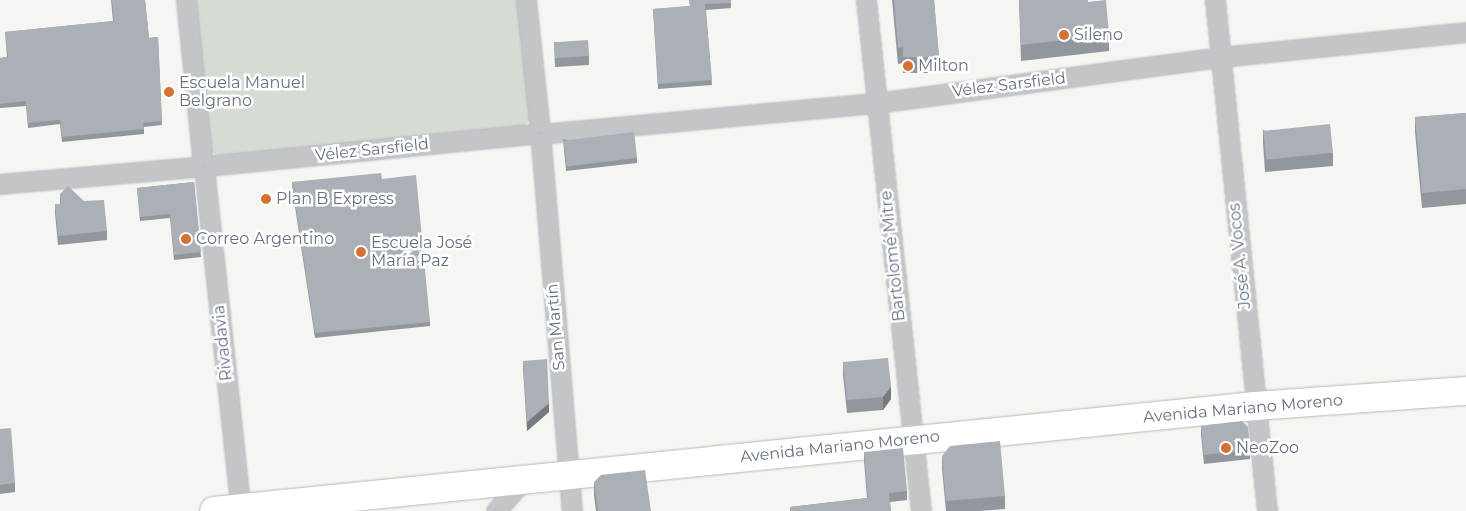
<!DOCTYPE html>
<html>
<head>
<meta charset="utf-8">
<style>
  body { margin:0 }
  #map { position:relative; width:1466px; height:511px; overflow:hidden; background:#f5f5f2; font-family:Montserrat,sans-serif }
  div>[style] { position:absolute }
  .green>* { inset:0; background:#d5dcd3 }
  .roads { filter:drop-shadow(0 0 1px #b5b8bd) drop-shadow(0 0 1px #b5b8bd) }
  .minor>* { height:19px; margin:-9.5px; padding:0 9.5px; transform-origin:9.5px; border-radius:9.5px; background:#c3c5c9 }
  .secondary>* { height:28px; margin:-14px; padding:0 14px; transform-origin:14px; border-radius:14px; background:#fff }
  .wall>* { inset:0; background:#92979d }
  .shaded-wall>* { inset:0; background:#777b7f }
  .building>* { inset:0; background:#aab0b6; transform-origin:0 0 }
  .dots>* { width:14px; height:14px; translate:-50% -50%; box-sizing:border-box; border:2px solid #fff; border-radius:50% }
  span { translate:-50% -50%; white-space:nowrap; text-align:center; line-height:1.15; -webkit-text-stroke:5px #fff; paint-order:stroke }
  .poi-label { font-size:16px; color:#667181 }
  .left { translate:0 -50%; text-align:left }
  .street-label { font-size:16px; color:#667181 }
</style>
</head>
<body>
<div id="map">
  <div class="green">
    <i style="clip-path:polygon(192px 0,521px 0,531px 118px,524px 127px,219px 158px,208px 148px)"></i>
  </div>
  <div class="roads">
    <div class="minor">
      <i style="left:186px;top:0;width:155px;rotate:84.1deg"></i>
      <i style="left:526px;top:0;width:123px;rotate:83.9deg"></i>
      <i style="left:866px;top:0;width:514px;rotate:83.86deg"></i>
      <i style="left:1215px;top:0;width:514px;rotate:84.19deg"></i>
      <i style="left:551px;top:133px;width:326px;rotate:-5.3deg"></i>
      <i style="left:876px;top:103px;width:347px;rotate:-7.6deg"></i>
      <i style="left:1220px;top:57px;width:247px;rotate:-5.8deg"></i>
      <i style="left:541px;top:143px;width:369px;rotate:85.2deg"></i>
      <i style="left:215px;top:165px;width:316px;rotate:-5.6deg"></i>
      <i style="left:205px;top:176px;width:337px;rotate:83.9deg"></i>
      <i style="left:0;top:184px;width:194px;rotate:-5deg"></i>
      <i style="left:496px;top:511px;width:41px;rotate:-48.9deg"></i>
    </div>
    <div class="secondary">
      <i style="left:214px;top:511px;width:1046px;rotate:-5.76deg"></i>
      <i style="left:1255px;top:406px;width:212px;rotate:-4.1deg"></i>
    </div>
  </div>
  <div class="wall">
    <i style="clip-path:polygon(111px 0,145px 0,149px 38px,158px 37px,162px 125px,144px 127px,144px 134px,62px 142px,60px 124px,28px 128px,26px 106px,0 108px,0 58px,7px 57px,5px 32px,113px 21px)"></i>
    <i style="clip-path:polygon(689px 0,731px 0,731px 8px,706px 10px,712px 85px,658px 89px,653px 9px,690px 6px)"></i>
    <i style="clip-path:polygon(892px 0,934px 0,939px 57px,939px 73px,903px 73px,903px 63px,898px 64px)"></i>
    <i style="clip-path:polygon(1019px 0,1088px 2px,1109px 35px,1109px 51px,1021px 61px)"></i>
    <i style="clip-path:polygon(554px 42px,589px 56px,589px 65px,555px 67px)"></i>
    <i style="clip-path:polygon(1466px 113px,1466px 204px,1422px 208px,1415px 132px,1415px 117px)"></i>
    <i style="clip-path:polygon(1263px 130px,1333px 153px,1333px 166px,1265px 172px,1263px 143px)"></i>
    <i style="clip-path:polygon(563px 139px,637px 158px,637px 163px,566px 171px)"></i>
    <i style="clip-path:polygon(382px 179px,430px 322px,430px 326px,315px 338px,292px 187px,292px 182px)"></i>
    <i style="clip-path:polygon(194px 182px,201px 257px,174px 260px,170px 218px,140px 221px,137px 188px)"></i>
    <i style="clip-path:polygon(60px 194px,107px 231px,107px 240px,58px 245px,55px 213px,55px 204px,60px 204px)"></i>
    <i style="clip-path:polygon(523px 361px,549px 412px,527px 431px,523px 369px)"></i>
    <i style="clip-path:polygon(843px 362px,891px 399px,883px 410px,847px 413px,843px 375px)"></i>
    <i style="clip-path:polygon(1201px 426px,1250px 450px,1250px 459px,1204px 464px,1201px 435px)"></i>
    <i style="clip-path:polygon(0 429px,15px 483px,15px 492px,0 494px)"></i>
    <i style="clip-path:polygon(864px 452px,907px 491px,907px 500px,890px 502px,891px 511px,790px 511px,790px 507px,867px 498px,864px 461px)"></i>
    <i style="clip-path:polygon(942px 456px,1005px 496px,1005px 509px,979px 511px,946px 511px,942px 469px)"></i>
    <i style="clip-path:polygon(594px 482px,651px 511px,596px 511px,594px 495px)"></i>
  </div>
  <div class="shaded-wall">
    <i style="clip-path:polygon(891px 386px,891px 399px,883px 410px,883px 397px)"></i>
    <i style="clip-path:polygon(549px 403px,549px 412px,527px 431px,527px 422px)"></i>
  </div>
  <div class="building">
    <i style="clip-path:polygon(112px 0,145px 0,149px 38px,158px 37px,162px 121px,143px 123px,144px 129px,62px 137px,60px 120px,28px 123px,26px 101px,0 104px,0 58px,8px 57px,5px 32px,114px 21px)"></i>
    <i style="clip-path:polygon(690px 0,731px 0,731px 3px,705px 4px,712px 80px,658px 84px,653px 9px,690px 6px)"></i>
    <i style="clip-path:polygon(894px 0,934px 0,939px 57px,903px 57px,903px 47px,898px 48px)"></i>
    <i style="clip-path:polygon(1019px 0,1088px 0,1088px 2px,1106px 0,1109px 35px,1021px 45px)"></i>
    <i style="left:588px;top:40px;width:16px;height:34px;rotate:86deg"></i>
    <i style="clip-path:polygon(1466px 113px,1466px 189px,1422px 193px,1415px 117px)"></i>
    <i style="left:1330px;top:124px;width:29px;height:67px;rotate:84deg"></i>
    <i style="left:634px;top:132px;width:26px;height:71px;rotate:83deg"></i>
    <i style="clip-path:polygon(381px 173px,382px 179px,416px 175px,430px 322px,315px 333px,292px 182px)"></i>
    <i style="clip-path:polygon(194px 182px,201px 252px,174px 255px,170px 214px,140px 217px,137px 188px)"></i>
    <i style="clip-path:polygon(68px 186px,84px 201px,104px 200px,107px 231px,58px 236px,55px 204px,61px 204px,60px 194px)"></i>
    <i style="clip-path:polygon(888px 358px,891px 386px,883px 397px,847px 400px,843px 362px)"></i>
    <i style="clip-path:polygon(547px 359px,549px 403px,527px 422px,523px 361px)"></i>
    <i style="clip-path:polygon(1242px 421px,1248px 427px,1250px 450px,1204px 455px,1201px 426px)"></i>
    <i style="clip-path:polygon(11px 428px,15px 483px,0 485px,0 429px)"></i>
    <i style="clip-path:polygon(1000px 441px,1005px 496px,946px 501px,942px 456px,950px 446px)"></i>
    <i style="clip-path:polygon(903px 448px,907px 491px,889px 493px,891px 511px,791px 511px,790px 507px,868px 498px,864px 452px)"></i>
    <i style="clip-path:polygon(645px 470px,651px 511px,598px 511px,594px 482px,601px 475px)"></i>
  </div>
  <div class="dots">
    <i style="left:1064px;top:35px;background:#d57132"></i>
    <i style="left:908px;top:66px;background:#d57132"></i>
    <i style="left:169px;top:92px;background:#d57132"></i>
    <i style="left:266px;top:199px;background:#d57132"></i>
    <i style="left:186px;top:239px;background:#d57132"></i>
    <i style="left:361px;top:252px;background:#d57132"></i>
    <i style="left:1226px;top:448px;background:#d57132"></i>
  </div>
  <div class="poi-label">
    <span class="left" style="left:1074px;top:35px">Sileno</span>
    <span class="left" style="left:918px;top:66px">Milton</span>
    <span class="left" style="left:179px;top:92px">Escuela Manuel<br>Belgrano</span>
    <span class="left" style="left:276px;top:199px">Plan B Express</span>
    <span class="left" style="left:196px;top:239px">Correo Argentino</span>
    <span class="left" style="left:371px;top:252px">Escuela José<br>María Paz</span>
    <span class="left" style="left:1236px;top:448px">NeoZoo</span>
  </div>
  <div class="street-label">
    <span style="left:1009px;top:85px;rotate:-7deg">Vélez Sarsfield</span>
    <span style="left:372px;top:150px;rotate:-6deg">Vélez Sarsfield</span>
    <span style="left:893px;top:256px;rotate:-96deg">Bartolomé Mitre</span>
    <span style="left:1240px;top:256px;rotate:-96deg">José A. Vocos</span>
    <span style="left:556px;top:327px;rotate:-95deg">San Martín</span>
    <span style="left:223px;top:343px;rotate:-96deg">Rivadavia</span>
    <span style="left:1243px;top:409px;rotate:-5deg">Avenida Mariano Moreno</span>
    <span style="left:840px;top:447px;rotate:-6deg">Avenida Mariano Moreno</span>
  </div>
</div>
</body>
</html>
